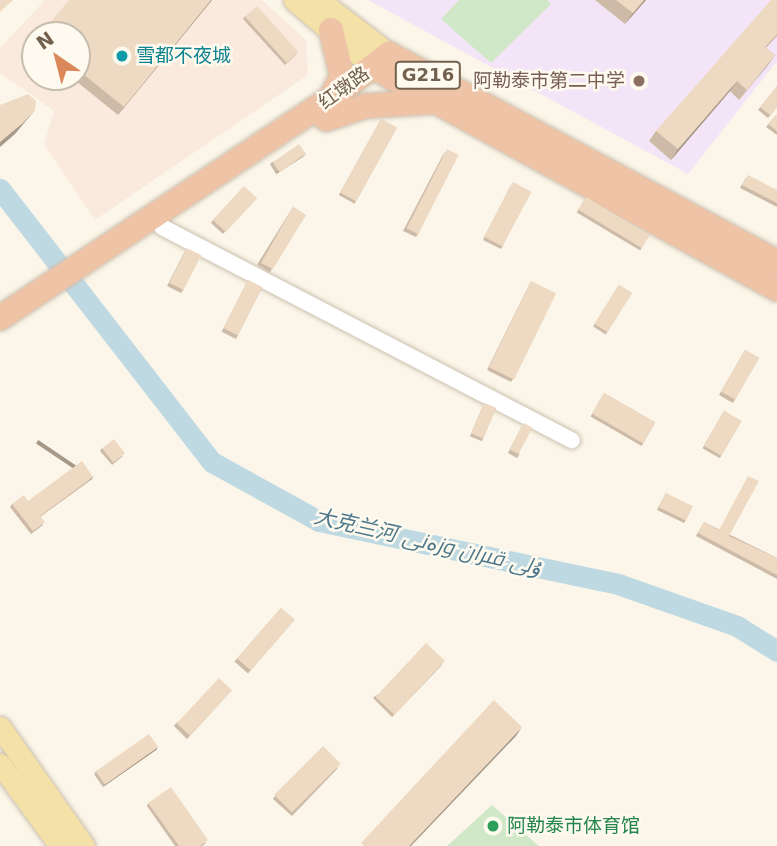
<!DOCTYPE html>
<html>
<head>
<meta charset="utf-8">
<style>
  body { margin:0 }
  #map { position:relative; width:777px; height:846px; overflow:hidden; background:#fbf6e9; font-family:"DejaVu Sans",Cairo,"Noto Sans SC",sans-serif }
  div>[style] { position:absolute }
  .commercial>* { inset:0; background:#faeade }
  .education>* { inset:0; background:#f3e5f7 }
  .green>* { inset:0; background:#d1e8c8 }
  .river>* { height:21px; margin:-10.5px; padding:0 10.5px; transform-origin:10.5px; border-radius:10.5px; background:#bfd9e3 }
  .roads { filter:drop-shadow(0 0 2px #ccc0b0) drop-shadow(0 0 2px #ccc0b0) }
  .minor>* { height:16px; margin:-8px; padding:0 8px; transform-origin:8px; border-radius:8px; background:#fff }
  .major>* { height:21px; margin:-10.5px; padding:0 10.5px; transform-origin:10.5px; border-radius:10.5px; background:#f3e1a8 }
  .highway>* { height:24px; margin:-12px; padding:0 12px; transform-origin:12px; border-radius:12px; background:#efc3a6 }
  .wall>* { inset:0; background:#cdbba8; transform-origin:0 0 }
  .shaded-wall>* { inset:0; background:#a79988; transform-origin:0 0 }
  .building>* { inset:0; background:#eedac3; transform-origin:0 0 }
  .dots>* { width:19px; height:19px; translate:-50% -50%; box-sizing:border-box; border:4px solid #fefaef; border-radius:50% }
  span { translate:-50% -50%; white-space:nowrap; text-align:center; line-height:1.15; -webkit-text-stroke:5px #fefaef; paint-order:stroke }
  .shield-label span { padding:2px 5px; background:#fefaef; border:2px solid; border-radius:5px; -webkit-text-stroke-width:0 }
  .shield-label { font-size:18px; color:#73614f; font-weight:700 }
  .culture-label { font-size:19px; color:#0d838f }
  .left { translate:0 -50%; text-align:left }
  .education-label { font-size:19px; color:#785e54 }
  .right { translate:-100% -50%; text-align:right }
  .street-label { font-size:19px; color:#73614f }
  .leisure-label { font-size:19px; color:#27864d }
  .water-label { font-size:21px; color:#4d788b; font-style:italic }
  .north { position:absolute; left:21px; top:21px; width:70px; height:70px; box-sizing:border-box; background:#fefaef; border:2px solid #c6bdaf; border-radius:50%; rotate:325deg; font-size:19px; font-weight:700; line-height:28px; text-align:center; color:#73614f }
  .north::after { content:''; display:block; margin:auto; width:24px; height:32px; background:#da8759; clip-path:polygon(50% 0,100% 100%,50% 72%,0 100%) }
</style>
</head>
<body>
<div id="map">
  <div class="commercial">
    <i style="clip-path:polygon(evenodd,45px 0,262px 0,306px 40px,308px 75px,95px 220px,44px 144px,54px 111px,0 73px,0 48px,45px 0,35px 35px,77px 35px,77px 77px,35px 77px,35px 35px)"></i>
  </div>
  <div class="education">
    <i style="clip-path:polygon(368px 0,777px 0,777px 61px,688px 174px)"></i>
  </div>
  <div class="green">
    <i style="clip-path:polygon(459px 0,547px 0,551px 4px,491px 63px,441px 19px)"></i>
    <i style="clip-path:polygon(492px 805px,539px 846px,447px 846px)"></i>
  </div>
  <div class="river">
    <i style="left:0;top:189px;width:346px;rotate:52.2deg"></i>
    <i style="left:212px;top:462px;width:122px;rotate:28.9deg"></i>
    <i style="left:319px;top:521px;width:306px;rotate:11.9deg"></i>
    <i style="left:618px;top:584px;width:126px;rotate:19.4deg"></i>
    <i style="left:737px;top:626px;width:47px;rotate:32deg"></i>
  </div>
  <div class="roads">
    <div class="minor">
      <i style="left:162px;top:227px;width:462px;rotate:27.5deg"></i>
    </div>
    <div class="major">
      <i style="left:294px;top:0;width:104px;rotate:40.3deg"></i>
      <i style="left:319px;top:0;width:88px;rotate:37.6deg"></i>
      <i style="left:0;top:727px;width:146px;rotate:54.8deg"></i>
      <i style="left:0;top:764px;width:102px;rotate:53.8deg"></i>
    </div>
    <div class="highway">
      <i style="left:331px;top:30px;width:47px;rotate:76.6deg"></i>
      <i style="left:342px;top:76px;width:25px;rotate:117deg"></i>
      <i style="left:373px;top:67px;width:461px;rotate:28.8deg"></i>
      <i style="left:326px;top:119px;width:41px;rotate:-18.4deg"></i>
      <i style="left:365px;top:106px;width:65px;rotate:-3.5deg"></i>
      <i style="left:0;top:318px;width:397px;rotate:-33.6deg"></i>
      <i style="left:331px;top:98px;width:73px;rotate:-37.2deg"></i>
      <i style="left:389px;top:54px;width:440px;rotate:28.2deg"></i>
    </div>
  </div>
  <div class="wall">
    <i style="clip-path:polygon(69px 0,212px 0,118px 115px,71px 77px,77px 77px,77px 35px)"></i>
    <i style="clip-path:polygon(595px 0,646px 0,625px 24px)"></i>
    <i style="clip-path:polygon(777px 0,777px 36px,766px 48px,775px 55px,739px 100px,730px 91px,671px 160px,649px 141px,656px 131px)"></i>
    <i style="clip-path:polygon(245px 16px,296px 55px,285px 65px,243px 19px)"></i>
    <i style="clip-path:polygon(777px 86px,777px 107px,768px 118px,758px 110px)"></i>
    <i style="clip-path:polygon(776px 115px,777px 116px,777px 135px,766px 127px)"></i>
    <i style="left:381px;top:119px;width:18px;height:87px;rotate:29deg"></i>
    <i style="clip-path:polygon(445px 151px,418px 234px,416px 237px,403px 231px)"></i>
    <i style="clip-path:polygon(304px 156px,276px 174px,270px 164px,272px 162px)"></i>
    <i style="clip-path:polygon(746px 178px,777px 190px,777px 207px,740px 188px)"></i>
    <i style="clip-path:polygon(511px 185px,503px 246px,501px 249px,483px 240px)"></i>
    <i style="left:586px;top:197px;width:74px;height:18px;rotate:31deg"></i>
    <i style="clip-path:polygon(255px 200px,223px 234px,211px 223px,213px 220px)"></i>
    <i style="left:293px;top:207px;width:15px;height:68px;rotate:32deg"></i>
    <i style="clip-path:polygon(185px 251px,183px 290px,181px 293px,167px 286px)"></i>
    <i style="left:248px;top:280px;width:16px;height:58px;rotate:27deg"></i>
    <i style="clip-path:polygon(531px 281px,513px 379px,511px 382px,487px 370px)"></i>
    <i style="left:619px;top:285px;width:15px;height:49px;rotate:32deg"></i>
    <i style="left:745px;top:350px;width:16px;height:52px;rotate:30deg"></i>
    <i style="left:604px;top:393px;width:59px;height:27px;rotate:30deg"></i>
    <i style="left:484px;top:403px;width:13px;height:36px;rotate:23deg"></i>
    <i style="left:724px;top:411px;width:20px;height:43px;rotate:30deg"></i>
    <i style="clip-path:polygon(522px 426px,519px 455px,517px 458px,508px 453px)"></i>
    <i style="clip-path:polygon(102px 448px,123px 456px,112px 465px,100px 451px)"></i>
    <i style="clip-path:polygon(93px 477px,91px 480px,40px 517px,43px 525px,31px 534px,10px 507px,12px 504px,28px 501px)"></i>
    <i style="clip-path:polygon(666px 493px,686px 520px,684px 523px,657px 510px)"></i>
    <i style="clip-path:polygon(704px 522px,777px 558px,777px 579px,696px 536px)"></i>
    <i style="left:281px;top:608px;width:18px;height:71px;rotate:41deg"></i>
    <i style="clip-path:polygon(443px 664px,392px 717px,373px 698px,375px 696px)"></i>
    <i style="clip-path:polygon(232px 690px,187px 739px,174px 726px,176px 723px)"></i>
    <i style="clip-path:polygon(158px 747px,156px 750px,103px 787px,94px 774px,96px 771px)"></i>
    <i style="clip-path:polygon(339px 767px,292px 816px,273px 799px,275px 796px)"></i>
    <i style="clip-path:polygon(148px 803px,206px 843px,202px 846px,175px 846px,147px 806px)"></i>
  </div>
  <div class="shaded-wall">
    <i style="clip-path:polygon(211px 0,212px 0,118px 115px,124px 107px)"></i>
    <i style="clip-path:polygon(644px 0,646px 0,625px 24px,633px 13px)"></i>
    <i style="clip-path:polygon(775px 55px,768px 65px,739px 100px)"></i>
    <i style="clip-path:polygon(737px 81px,730px 91px,671px 160px,678px 149px)"></i>
    <i style="clip-path:polygon(35px 110px,15px 134px,0 147px,0 142px)"></i>
    <i style="clip-path:polygon(306px 154px,304px 156px,276px 174px,278px 171px)"></i>
    <i style="left:93px;top:477px;width:4px;height:66px;rotate:124deg"></i>
    <i style="clip-path:polygon(522px 727px,516px 736px,411px 846px,409px 846px)"></i>
    <i style="clip-path:polygon(158px 747px,156px 750px,103px 787px,105px 785px)"></i>
  </div>
  <div class="building">
    <i style="clip-path:polygon(0 0,13px 0,0 12px)"></i>
    <i style="clip-path:polygon(69px 0,211px 0,124px 107px,77px 69px,77px 35px,40px 35px)"></i>
    <i style="clip-path:polygon(616px 0,644px 0,633px 13px)"></i>
    <i style="clip-path:polygon(771px 0,777px 0,777px 34px,765px 47px,775px 55px,747px 90px,737px 81px,678px 149px,656px 131px)"></i>
    <i style="left:257px;top:6px;width:62px;height:16px;rotate:48deg"></i>
    <i style="clip-path:polygon(777px 86px,777px 107px,770px 115px,760px 107px)"></i>
    <i style="clip-path:polygon(28px 94px,36px 101px,35px 110px,23px 123px,0 142px,0 105px)"></i>
    <i style="clip-path:polygon(776px 115px,777px 116px,777px 131px,768px 124px)"></i>
    <i style="left:381px;top:119px;width:18px;height:84px;rotate:29deg"></i>
    <i style="left:299px;top:144px;width:12px;height:32px;rotate:55deg"></i>
    <i style="left:447px;top:149px;width:13px;height:89px;rotate:27deg"></i>
    <i style="clip-path:polygon(748px 175px,777px 190px,777px 203px,742px 185px)"></i>
    <i style="left:513px;top:182px;width:21px;height:62px;rotate:28deg"></i>
    <i style="left:244px;top:186px;width:18px;height:46px;rotate:43deg"></i>
    <i style="left:586px;top:197px;width:74px;height:15px;rotate:31deg"></i>
    <i style="clip-path:polygon(293px 207px,306px 215px,273px 269px,261px 263px)"></i>
    <i style="left:187px;top:248px;width:16px;height:39px;rotate:27deg"></i>
    <i style="left:248px;top:280px;width:16px;height:54px;rotate:27deg"></i>
    <i style="left:531px;top:281px;width:28px;height:96px;rotate:26deg"></i>
    <i style="left:619px;top:285px;width:15px;height:46px;rotate:32deg"></i>
    <i style="left:745px;top:350px;width:16px;height:48px;rotate:30deg"></i>
    <i style="left:604px;top:393px;width:59px;height:24px;rotate:30deg"></i>
    <i style="left:484px;top:403px;width:13px;height:33px;rotate:23deg"></i>
    <i style="left:724px;top:411px;width:20px;height:40px;rotate:30deg"></i>
    <i style="left:524px;top:423px;width:10px;height:30px;rotate:29deg"></i>
    <i style="left:114px;top:439px;width:18px;height:15px;rotate:52deg"></i>
    <i style="clip-path:polygon(82px 461px,93px 477px,40px 516px,45px 522px,33px 531px,12px 504px,24px 495px,28px 501px)"></i>
    <i style="clip-path:polygon(748px 476px,759px 481px,729px 536px,777px 558px,777px 575px,698px 533px,704px 522px,719px 530px)"></i>
    <i style="left:666px;top:493px;width:30px;height:16px;rotate:26deg"></i>
    <i style="left:281px;top:608px;width:18px;height:67px;rotate:41deg"></i>
    <i style="left:426px;top:643px;width:26px;height:74px;rotate:43deg"></i>
    <i style="left:219px;top:678px;width:18px;height:62px;rotate:43deg"></i>
    <i style="clip-path:polygon(494px 700px,522px 727px,409px 846px,364px 846px,361px 843px)"></i>
    <i style="left:149px;top:734px;width:16px;height:65px;rotate:55deg"></i>
    <i style="left:323px;top:746px;width:25px;height:69px;rotate:45deg"></i>
    <i style="clip-path:polygon(171px 787px,208px 840px,200px 846px,179px 846px,148px 803px)"></i>
  </div>
  <div class="dots">
    <i style="left:122px;top:56px;background:#0f9aa8"></i>
    <i style="left:639px;top:81px;background:#8d6e63"></i>
    <i style="left:493px;top:826px;background:#2e9e5b"></i>
  </div>
  <div class="shield-label">
    <span style="left:428px;top:75px">G216</span>
  </div>
  <div class="culture-label">
    <span class="left" style="left:136px;top:56px">雪都不夜城</span>
  </div>
  <div class="education-label">
    <span class="right" style="left:625px;top:81px">阿勒泰市第二中学</span>
  </div>
  <div class="street-label">
    <span style="left:344px;top:88px;rotate:-36deg">红墩路</span>
  </div>
  <div class="leisure-label">
    <span class="left" style="left:507px;top:826px">阿勒泰市体育馆</span>
  </div>
  <div class="water-label">
    <span style="left:428px;top:542px;rotate:13deg">大克兰河 ۇلى قىران وزەنى</span>
  </div>
  <div class="north">N</div>
</div>
</body>
</html>
